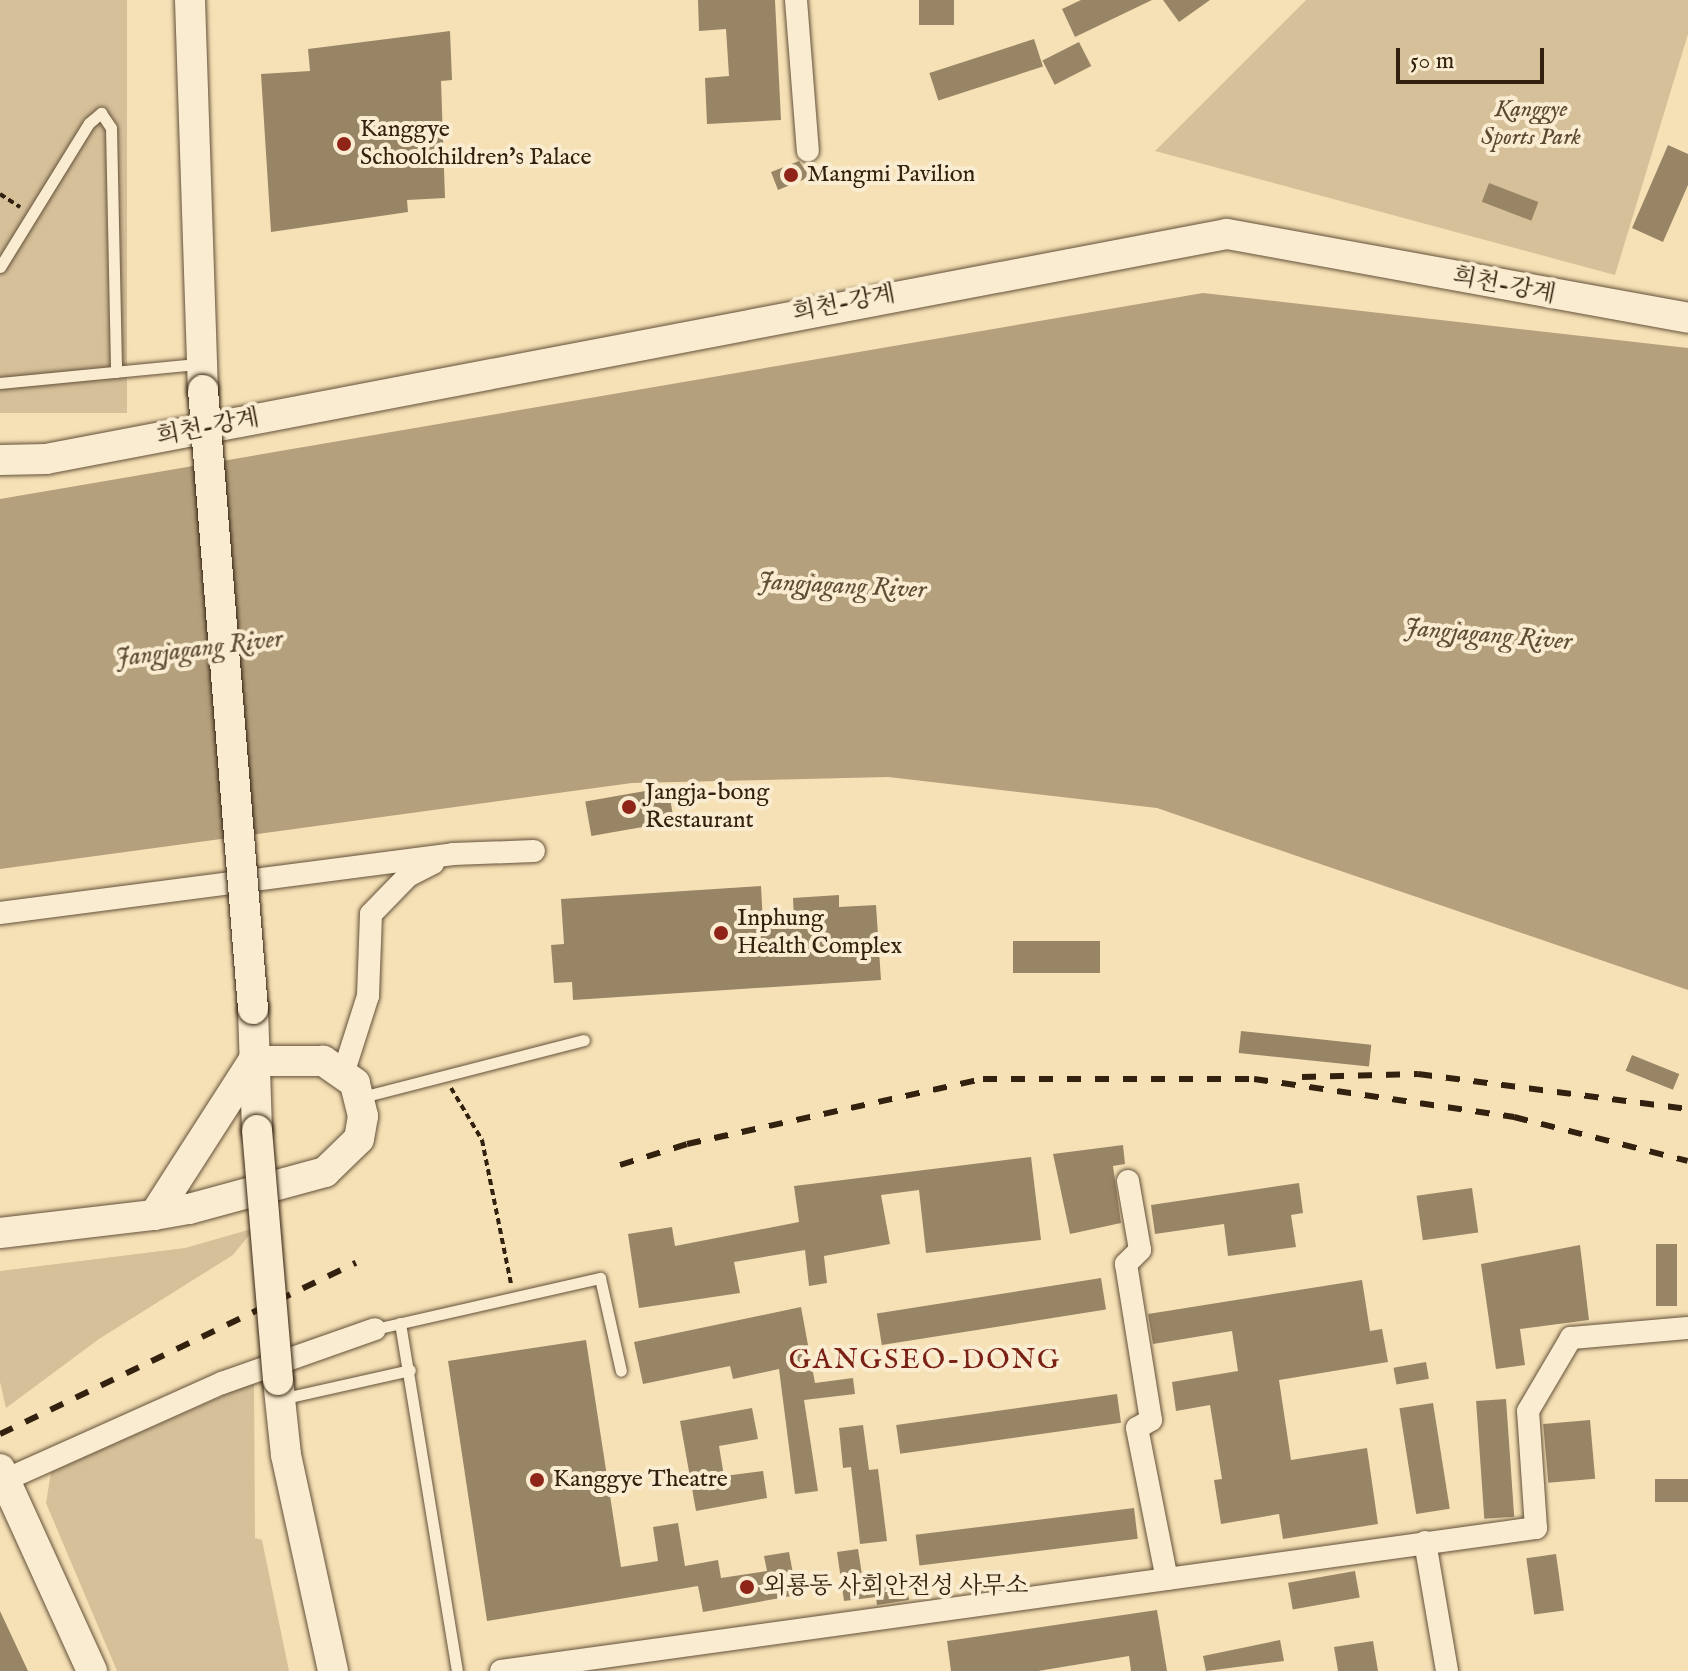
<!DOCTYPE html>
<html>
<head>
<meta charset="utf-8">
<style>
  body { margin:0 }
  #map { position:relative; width:1688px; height:1671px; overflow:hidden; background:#f6e1b6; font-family:"IM FELL English","Noto Serif KR",serif }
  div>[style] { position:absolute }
  .green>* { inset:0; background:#d5c09a; transform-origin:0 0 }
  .water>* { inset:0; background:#b4a07d }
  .building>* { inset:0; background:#988566; transform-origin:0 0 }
  .path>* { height:4px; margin-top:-2px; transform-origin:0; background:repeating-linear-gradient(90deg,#33210f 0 6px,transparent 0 10px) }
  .roads { filter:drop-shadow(0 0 2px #645139) drop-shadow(0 0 2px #645139) }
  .lane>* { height:11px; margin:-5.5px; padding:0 5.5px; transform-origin:5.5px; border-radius:5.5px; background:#f9ecd0 }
  .street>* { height:22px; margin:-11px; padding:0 11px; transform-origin:11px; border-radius:11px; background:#f9ecd0 }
  .secondary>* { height:30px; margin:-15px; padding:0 15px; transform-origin:15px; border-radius:15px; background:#f9ecd0 }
  .rail>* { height:6px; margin-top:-3px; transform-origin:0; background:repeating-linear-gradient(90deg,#33210f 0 14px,transparent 0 28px) }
  .bridges { filter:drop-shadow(0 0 2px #33210f) drop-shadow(0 0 2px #33210f) }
  .secondary-bridge>* { height:30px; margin:-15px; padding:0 15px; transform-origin:15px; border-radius:15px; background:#f9ecd0 }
  .dots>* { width:22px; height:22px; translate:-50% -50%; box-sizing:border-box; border:4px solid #f9ecd0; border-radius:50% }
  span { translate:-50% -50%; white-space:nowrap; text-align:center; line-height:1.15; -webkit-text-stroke:8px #f9ecd0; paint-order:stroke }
  .park-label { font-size:24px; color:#5c4932; font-style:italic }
  .poi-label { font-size:24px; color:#33210f }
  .left { translate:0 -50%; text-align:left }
  .street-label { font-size:24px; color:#33210f }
  .water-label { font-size:26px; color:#604d36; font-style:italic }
  .quarter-label { font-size:28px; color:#7a1f14; letter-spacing:2px }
  .scale { position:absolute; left:1396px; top:48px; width:148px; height:36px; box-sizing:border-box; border:4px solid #33210f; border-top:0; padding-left:10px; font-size:24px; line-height:28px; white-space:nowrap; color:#33210f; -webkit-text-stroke:6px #f9ecd0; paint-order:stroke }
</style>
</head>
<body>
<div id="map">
  <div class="green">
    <i style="left:0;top:0;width:127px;height:413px"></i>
    <i style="clip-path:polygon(1306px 0,1688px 0,1688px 34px,1615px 275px,1155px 151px)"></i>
    <i style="clip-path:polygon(255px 1228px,233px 1255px,99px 1339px,6px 1408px,0 1382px,0 1271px,185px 1248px)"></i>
    <i style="clip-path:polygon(254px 1382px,255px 1538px,262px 1540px,289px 1671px,117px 1671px,46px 1503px,51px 1472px)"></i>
  </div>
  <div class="water">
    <i style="clip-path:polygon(1203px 293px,1688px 348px,1688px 990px,1157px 808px,888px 777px,632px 783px,0 869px,0 499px)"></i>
  </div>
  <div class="building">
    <i style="clip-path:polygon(698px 0,775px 0,781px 120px,707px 124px,705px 78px,729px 76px,726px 29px,699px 31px)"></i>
    <i style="left:919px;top:0;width:35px;height:25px"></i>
    <i style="clip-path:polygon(1081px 0,1152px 0,1075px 37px,1062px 9px)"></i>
    <i style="clip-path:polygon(1163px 0,1210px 0,1179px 22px)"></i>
    <i style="clip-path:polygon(450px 31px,452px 80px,441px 81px,445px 198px,407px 200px,408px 212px,271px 232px,261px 74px,310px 71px,308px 49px)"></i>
    <i style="left:1034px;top:39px;width:29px;height:110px;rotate:72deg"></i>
    <i style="left:1079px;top:42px;width:27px;height:41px;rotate:63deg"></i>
    <i style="clip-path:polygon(1668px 145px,1688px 154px,1688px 185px,1663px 242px,1632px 228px)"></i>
    <i style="clip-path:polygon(799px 161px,810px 177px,778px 190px,771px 172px)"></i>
    <i style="left:1489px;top:183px;width:53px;height:20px;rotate:21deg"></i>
    <i style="left:668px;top:787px;width:35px;height:84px;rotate:80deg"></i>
    <i style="clip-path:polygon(761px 886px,763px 923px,794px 921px,793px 898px,839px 895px,839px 907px,876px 905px,881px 980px,573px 1000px,572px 982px,554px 983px,551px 945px,564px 944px,561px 899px)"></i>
    <i style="left:1013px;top:941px;width:87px;height:32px"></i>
    <i style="left:1241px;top:1031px;width:131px;height:22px;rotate:6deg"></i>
    <i style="left:1632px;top:1055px;width:51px;height:17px;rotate:22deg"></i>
    <i style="clip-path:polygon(1123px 1145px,1125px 1164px,1113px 1166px,1121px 1223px,1070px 1234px,1053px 1154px)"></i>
    <i style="clip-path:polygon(1031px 1157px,1041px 1240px,926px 1253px,919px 1190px,881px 1195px,890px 1244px,824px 1256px,827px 1283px,809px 1286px,805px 1250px,734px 1262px,740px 1293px,639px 1308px,628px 1234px,672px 1227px,675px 1246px,799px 1222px,794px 1186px)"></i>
    <i style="clip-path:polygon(1299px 1183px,1303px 1213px,1291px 1215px,1296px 1247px,1228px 1256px,1224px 1224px,1155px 1234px,1151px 1205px)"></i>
    <i style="left:1472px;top:1188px;width:45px;height:56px;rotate:82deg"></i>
    <i style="left:1656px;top:1244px;width:21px;height:62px"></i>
    <i style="clip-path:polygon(1580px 1245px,1589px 1320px,1520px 1329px,1525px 1365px,1496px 1369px,1481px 1264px)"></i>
    <i style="left:1101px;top:1278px;width:32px;height:227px;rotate:81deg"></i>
    <i style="clip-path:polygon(1362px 1280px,1370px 1331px,1382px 1329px,1388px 1362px,1279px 1380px,1291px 1460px,1367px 1448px,1378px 1524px,1283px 1539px,1279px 1514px,1221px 1524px,1214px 1480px,1222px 1479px,1210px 1405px,1176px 1411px,1172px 1382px,1238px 1371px,1232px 1331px,1153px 1344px,1148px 1314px)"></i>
    <i style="clip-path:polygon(801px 1307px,815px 1383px,853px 1378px,855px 1394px,804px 1400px,818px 1491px,795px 1494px,779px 1369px,733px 1379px,730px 1366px,643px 1384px,634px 1342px)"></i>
    <i style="clip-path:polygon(586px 1340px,621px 1567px,658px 1561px,653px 1527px,678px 1523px,685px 1566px,718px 1560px,721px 1578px,767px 1571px,764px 1556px,789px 1552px,797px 1595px,703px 1612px,698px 1586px,487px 1621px,448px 1361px)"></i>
    <i style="left:1426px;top:1362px;width:17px;height:33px;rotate:80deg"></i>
    <i style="left:1117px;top:1394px;width:29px;height:223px;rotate:82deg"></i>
    <i style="left:1506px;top:1399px;width:118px;height:30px;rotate:86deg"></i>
    <i style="left:1433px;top:1403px;width:107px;height:34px;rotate:81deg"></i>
    <i style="clip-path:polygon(752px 1408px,758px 1439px,719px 1446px,724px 1476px,763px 1471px,767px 1498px,696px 1511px,680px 1421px)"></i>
    <i style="left:1590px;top:1420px;width:59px;height:47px;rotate:85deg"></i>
    <i style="clip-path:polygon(863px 1425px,869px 1470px,878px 1469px,887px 1541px,860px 1544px,851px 1467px,843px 1468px,839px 1428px)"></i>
    <i style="left:1688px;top:1479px;width:23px;height:33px;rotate:90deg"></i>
    <i style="left:1134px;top:1508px;width:31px;height:220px;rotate:83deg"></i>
    <i style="clip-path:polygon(858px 1549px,863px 1581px,905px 1574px,909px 1600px,877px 1605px,876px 1597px,844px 1601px,837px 1552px)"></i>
    <i style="left:1556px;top:1554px;width:57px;height:30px;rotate:82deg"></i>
    <i style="left:1355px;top:1571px;width:27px;height:68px;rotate:80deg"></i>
    <i style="clip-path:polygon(1157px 1610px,1167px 1671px,1131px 1671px,1129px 1656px,1038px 1671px,951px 1671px,947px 1641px)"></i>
    <i style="clip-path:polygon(0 1611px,28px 1671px,0 1671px)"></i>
    <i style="clip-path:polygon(1280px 1640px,1284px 1661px,1206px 1671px,1203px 1656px)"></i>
    <i style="clip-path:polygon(1373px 1641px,1378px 1671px,1338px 1671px,1334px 1647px)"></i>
  </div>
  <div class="path">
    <i style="left:0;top:194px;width:24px;rotate:33deg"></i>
    <i style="left:451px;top:1088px;width:61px;rotate:59.2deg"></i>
    <i style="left:482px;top:1140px;width:147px;rotate:78.6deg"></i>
  </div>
  <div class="roads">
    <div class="lane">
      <i style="left:0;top:267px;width:169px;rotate:-58.3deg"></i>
      <i style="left:89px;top:123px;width:16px;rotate:-40deg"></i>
      <i style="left:101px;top:113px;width:18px;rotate:56deg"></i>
      <i style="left:111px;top:128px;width:244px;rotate:88.8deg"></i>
      <i style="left:0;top:383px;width:200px;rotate:-5.5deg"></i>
      <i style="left:362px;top:1097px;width:229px;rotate:-14.4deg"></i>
      <i style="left:400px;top:1323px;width:353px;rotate:80.7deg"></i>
      <i style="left:375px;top:1329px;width:231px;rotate:-12.8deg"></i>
      <i style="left:600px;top:1278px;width:95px;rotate:77.3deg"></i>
      <i style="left:281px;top:1399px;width:132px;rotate:-12.7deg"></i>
    </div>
    <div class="street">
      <i style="left:796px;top:0;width:151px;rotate:85.5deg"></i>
      <i style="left:0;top:913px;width:457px;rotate:-7.4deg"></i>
      <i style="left:453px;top:854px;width:81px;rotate:-2.1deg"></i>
      <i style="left:344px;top:1071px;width:79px;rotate:-72.3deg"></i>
      <i style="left:368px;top:996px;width:82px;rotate:-87.9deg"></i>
      <i style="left:371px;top:914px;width:53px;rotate:-45.8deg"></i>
      <i style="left:408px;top:876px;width:28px;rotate:-27deg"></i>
      <i style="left:1128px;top:1181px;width:70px;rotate:80.1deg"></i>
      <i style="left:1140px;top:1250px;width:20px;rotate:135deg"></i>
      <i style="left:1126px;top:1264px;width:158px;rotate:80.9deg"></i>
      <i style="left:1151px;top:1420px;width:16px;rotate:150deg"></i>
      <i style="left:1137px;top:1428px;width:154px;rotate:78.8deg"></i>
      <i style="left:5px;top:1480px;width:238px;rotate:-24.1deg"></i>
      <i style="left:222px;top:1383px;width:162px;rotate:-19.4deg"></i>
      <i style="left:1425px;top:1542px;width:131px;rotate:80.3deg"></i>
      <i style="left:501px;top:1671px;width:1045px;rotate:-7.87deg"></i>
      <i style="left:1536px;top:1528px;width:117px;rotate:-93.9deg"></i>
      <i style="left:1528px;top:1411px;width:85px;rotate:-59.5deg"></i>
      <i style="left:1571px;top:1338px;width:117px;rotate:-4.9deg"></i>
    </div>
    <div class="secondary">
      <i style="left:190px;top:0;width:390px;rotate:88.1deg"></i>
      <i style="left:0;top:460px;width:46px;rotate:-1.2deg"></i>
      <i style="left:46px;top:459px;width:1202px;rotate:-10.79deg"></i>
      <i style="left:1227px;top:234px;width:469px;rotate:10.3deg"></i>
      <i style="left:253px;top:1009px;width:121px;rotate:88.1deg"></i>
      <i style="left:0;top:1233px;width:155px;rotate:-6.7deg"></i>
      <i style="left:154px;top:1215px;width:36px;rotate:-10deg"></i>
      <i style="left:189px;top:1209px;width:141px;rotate:-15.2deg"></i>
      <i style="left:325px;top:1172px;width:47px;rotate:-44.1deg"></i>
      <i style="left:359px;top:1139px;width:23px;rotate:-80deg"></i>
      <i style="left:363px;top:1116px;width:34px;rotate:-104deg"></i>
      <i style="left:355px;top:1083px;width:39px;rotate:-145deg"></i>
      <i style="left:323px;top:1061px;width:70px;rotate:180deg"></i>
      <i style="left:253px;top:1061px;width:183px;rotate:122.7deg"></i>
      <i style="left:278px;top:1380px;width:75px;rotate:83.9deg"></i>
      <i style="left:286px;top:1455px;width:221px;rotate:77.7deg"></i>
      <i style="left:0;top:1469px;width:222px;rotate:65.5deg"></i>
    </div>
  </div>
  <div class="rail">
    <i style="left:1302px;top:1077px;width:116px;rotate:-1.5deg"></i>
    <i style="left:1418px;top:1074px;width:272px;rotate:7.4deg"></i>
    <i style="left:620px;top:1165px;width:70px;rotate:-17.4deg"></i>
    <i style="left:687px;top:1144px;width:303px;rotate:-12.4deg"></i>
    <i style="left:983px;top:1079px;width:271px"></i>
    <i style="left:1254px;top:1079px;width:263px;rotate:8.3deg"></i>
    <i style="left:1514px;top:1117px;width:179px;rotate:14.2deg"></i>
    <i style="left:0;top:1434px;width:395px;rotate:-25.7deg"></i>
  </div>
  <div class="bridges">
    <div class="secondary-bridge">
      <i style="left:203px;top:390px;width:621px;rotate:85.38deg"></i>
      <i style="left:257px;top:1130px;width:251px;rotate:85.2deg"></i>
    </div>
  </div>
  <div class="dots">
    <i style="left:344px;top:144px;background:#8f2418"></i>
    <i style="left:791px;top:175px;background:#8f2418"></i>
    <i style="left:629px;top:807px;background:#8f2418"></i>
    <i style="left:721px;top:933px;background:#8f2418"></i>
    <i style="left:537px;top:1480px;background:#8f2418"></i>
    <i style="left:747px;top:1587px;background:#8f2418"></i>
  </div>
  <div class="park-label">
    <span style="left:1531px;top:124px">Kanggye<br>Sports Park</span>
  </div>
  <div class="poi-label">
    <span class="left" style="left:360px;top:144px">Kanggye<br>Schoolchildren's Palace</span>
    <span class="left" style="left:807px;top:175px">Mangmi Pavilion</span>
    <span class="left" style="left:645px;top:807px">Jangja-bong<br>Restaurant</span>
    <span class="left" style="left:737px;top:933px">Inphung<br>Health Complex</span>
    <span class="left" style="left:553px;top:1480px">Kanggye Theatre</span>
    <span class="left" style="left:763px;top:1587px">외룡동 사회안전성 사무소</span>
  </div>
  <div class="street-label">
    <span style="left:1504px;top:286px;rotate:11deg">희천-강계</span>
    <span style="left:844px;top:304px;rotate:-11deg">희천-강계</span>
    <span style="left:208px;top:428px;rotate:-11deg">희천-강계</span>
  </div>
  <div class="water-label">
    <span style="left:842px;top:586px;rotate:3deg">Jangjagang River</span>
    <span style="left:1488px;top:635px;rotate:5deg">Jangjagang River</span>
    <span style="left:199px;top:649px;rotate:-7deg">Jangjagang River</span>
  </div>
  <div class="quarter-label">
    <span style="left:925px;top:1361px">GANGSEO-DONG</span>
  </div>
  <div class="scale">50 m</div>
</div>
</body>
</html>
